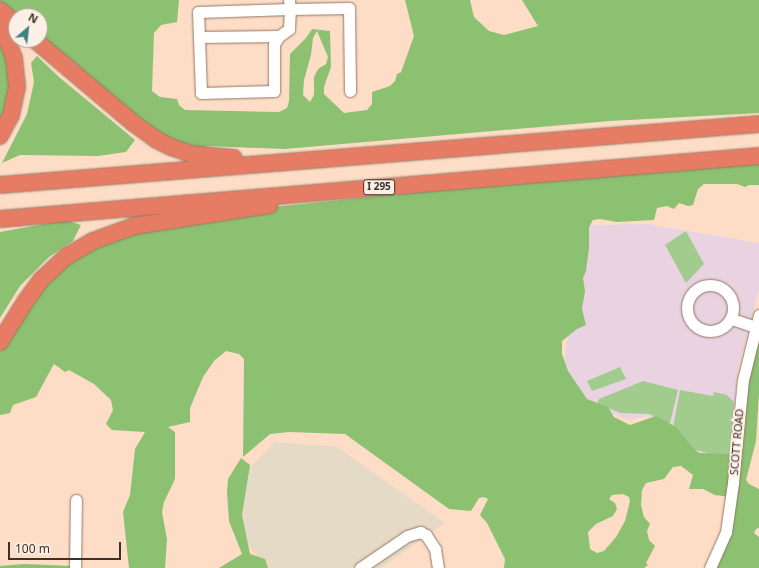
<!DOCTYPE html>
<html>
<head>
<meta charset="utf-8">
<style>
  body { margin:0 }
  #map { position:relative; width:759px; height:568px; overflow:hidden; background:#feddc7; font-family:"Noto Sans",sans-serif }
  div>[style] { position:absolute }
  .industrial>* { inset:0; background:#e4dac5 }
  .education>* { inset:0; background:#e9d3e1 }
  .green>* { inset:0; background:#a1cc8e }
  .forest>* { inset:0; background:#8cc172 }
  .roads { filter:drop-shadow(0 0 1px #957864) drop-shadow(0 0 1px #957864) }
  .minor>* { height:11px; margin:-5.5px; padding:0 5.5px; transform-origin:5.5px; border-radius:5.5px; background:#fff }
  .minor>.ring { margin:-5.5px; padding:0; box-sizing:content-box; background:none; border:11px solid #fff; border-radius:50% }
  .highway>* { height:16px; margin:-8px; padding:0 8px; transform-origin:8px; border-radius:8px; background:#e57c63 }
  span { translate:-50% -50%; white-space:nowrap; text-align:center; line-height:1.15; -webkit-text-stroke:4px #fcefe6; paint-order:stroke }
  .shield-label span { padding:1px 3px; background:#fcefe6; border:1px solid; border-radius:3px; -webkit-text-stroke-width:0 }
  .shield-label { font-size:10px; color:#3d3028; font-weight:700 }
  .street-label { font-size:11px; color:#3d3028 }
  .north { position:absolute; left:8px; top:8px; width:40px; height:40px; box-sizing:border-box; background:#fcefe6; border:1px solid #b0a39a; border-radius:50%; rotate:28deg; font-size:11px; font-weight:700; line-height:16px; text-align:center; color:#3d3028 }
  .north::after { content:''; display:block; margin:auto; width:14px; height:18px; background:#3a8383; clip-path:polygon(50% 0,100% 100%,50% 72%,0 100%) }
  .scale { position:absolute; left:8px; top:542px; width:113px; height:18px; box-sizing:border-box; border:2px solid #3d3028; border-top:0; padding-left:5px; font-size:12px; line-height:14px; white-space:nowrap; color:#3d3028; -webkit-text-stroke:3px #fcefe6; paint-order:stroke }
</style>
</head>
<body>
<div id="map">
  <div class="industrial">
    <i style="clip-path:polygon(275px 442px,337px 447px,445px 523px,381px 568px,264px 568px,244px 537px,237px 480px)"></i>
  </div>
  <div class="education">
    <i style="clip-path:polygon(648px 224px,759px 243px,759px 290px,738px 368px,729px 463px,671px 449px,666px 427px,647px 416px,629px 420px,599px 408px,582px 397px,562px 375px,574px 295px,588px 225px)"></i>
  </div>
  <div class="green">
    <i style="clip-path:polygon(686px 231px,704px 264px,686px 283px,665px 245px)"></i>
    <i style="clip-path:polygon(620px 367px,626px 379px,592px 391px,587px 381px)"></i>
    <i style="clip-path:polygon(643px 381px,678px 390px,670px 423px,667px 424px,650px 414px,621px 413px,597px 404px,599px 399px)"></i>
    <i style="clip-path:polygon(680px 390px,713px 396px,714px 392px,727px 395px,734px 402px,729px 458px,670px 444px)"></i>
  </div>
  <div class="forest">
    <i style="clip-path:polygon(evenodd,0 0,179px 0,177px 22px,161px 25px,154px 33px,152px 91px,160px 97px,177px 99px,179px 105px,185px 110px,279px 112px,287px 108px,289px 101px,290px 54px,306px 38px,312px 29px,330px 31px,331px 67px,324px 87px,324px 94px,344px 113px,367px 110px,372px 104px,372px 92px,390px 86px,395px 81px,397px 74px,401px 72px,414px 36px,405px 0,470px 0,474px 17px,489px 31px,504px 35px,538px 26px,522px 0,759px 0,759px 113px,610px 121px,285px 149px,207px 146px,195px 157px,186px 154px,40px 40px,40px 16px,16px 16px,0 12px,0 0,317px 31px,328px 57px,326px 64px,318px 69px,314px 77px,314px 95px,310px 102px,303px 95px,304px 80px,311px 55px,313px 38px,317px 31px)"></i>
    <i style="clip-path:polygon(0 30px,14px 62px,0 135px)"></i>
    <i style="clip-path:polygon(37px 56px,59px 77px,135px 140px,126px 152px,98px 156px,20px 155px,2px 163px,27px 114px,34px 82px,31px 63px)"></i>
    <i style="clip-path:polygon(evenodd,759px 158px,759px 185px,749px 185px,745px 187px,737px 184px,704px 184px,698px 189px,693px 205px,688px 206px,679px 203px,674px 209px,667px 206px,657px 208px,654px 220px,617px 222px,600px 219px,593px 220px,589px 227px,589px 248px,586px 271px,583px 278px,585px 291px,582px 309px,586px 325px,577px 329px,562px 341px,562px 354px,568px 371px,587px 399px,608px 407px,614px 417px,630px 425px,656px 416px,676px 427px,692px 447px,699px 453px,731px 454px,759px 313px,759px 394px,756px 441px,746px 480px,749px 484px,759px 489px,759px 528px,756px 529px,754px 533px,759px 537px,759px 568px,710px 568px,716px 556px,730px 497px,715px 495px,703px 489px,689px 489px,693px 475px,681px 466px,673px 467px,664px 479px,646px 483px,642px 490px,641px 505px,644px 517px,650px 524px,647px 531px,649px 540px,655px 546px,646px 563px,648px 565px,644px 568px,504px 568px,505px 559px,487px 523px,480px 515px,488px 499px,484px 497px,479px 498px,471px 511px,449px 509px,345px 434px,289px 432px,270px 434px,243px 457px,244px 359px,239px 354px,226px 351px,214px 361px,203px 377px,190px 408px,190px 422px,168px 427px,175px 432px,175px 479px,164px 502px,162px 512px,167px 539px,165px 568px,129px 568px,123px 512px,130px 495px,135px 449px,145px 432px,112px 430px,106px 424px,113px 410px,111px 400px,94px 384px,69px 370px,65px 372px,54px 364px,36px 397px,13px 405px,10px 413px,0 415px,0 342px,32px 291px,103px 237px,261px 208px,759px 158px,623px 494px,629px 497px,630px 501px,625px 521px,616px 537px,604px 551px,597px 553px,590px 549px,588px 532px,596px 524px,613px 516px,617px 509px,615px 503px,609px 499px,612px 495px,623px 494px)"></i>
    <i style="clip-path:polygon(66px 220px,81px 225px,73px 241px,49px 257px,20px 286px,0 318px,0 232px)"></i>
    <i style="clip-path:polygon(241px 458px,250px 465px,242px 515px,250px 554px,265px 559px,268px 568px,219px 568px,242px 554px,229px 521px,227px 492px,228px 479px)"></i>
    <i style="clip-path:polygon(24px 564px,73px 566px,74px 568px,0 568px,0 566px)"></i>
  </div>
  <div class="roads">
    <div class="minor">
      <i style="left:289px;top:0;width:9px;rotate:84deg"></i>
      <i style="left:290px;top:9px;width:20px;rotate:93deg"></i>
      <i style="left:289px;top:29px;width:12px;rotate:145deg"></i>
      <i style="left:279px;top:36px;width:9px;rotate:122deg"></i>
      <i style="left:274px;top:44px;width:47px;rotate:90deg"></i>
      <i style="left:274px;top:91px;width:73px;rotate:178.4deg"></i>
      <i style="left:201px;top:93px;width:81px;rotate:-92.1deg"></i>
      <i style="left:198px;top:12px;width:92px;rotate:-1.9deg"></i>
      <i style="left:290px;top:9px;width:59px;rotate:-1deg"></i>
      <i style="left:349px;top:8px;width:83px;rotate:89.3deg"></i>
      <i style="left:199px;top:37px;width:80px;rotate:-0.7deg"></i>
      <i class="ring" style="left:687px;top:285px;width:35px;height:35px"></i>
      <i style="left:732px;top:319px;width:24px;rotate:19deg"></i>
      <i style="left:75px;top:568px;width:68px;rotate:-89.2deg"></i>
      <i style="left:360px;top:568px;width:57px;rotate:-34.2deg"></i>
      <i style="left:407px;top:536px;width:14px;rotate:-17deg"></i>
      <i style="left:420px;top:532px;width:7px;rotate:27deg"></i>
      <i style="left:426px;top:535px;width:17px;rotate:57deg"></i>
      <i style="left:435px;top:549px;width:19px;rotate:81deg"></i>
      <i style="left:710px;top:568px;width:39px;rotate:-66deg"></i>
      <i style="left:726px;top:532px;width:49px;rotate:-81.9deg"></i>
      <i style="left:733px;top:483px;width:103px;rotate:-84.5deg"></i>
      <i style="left:743px;top:380px;width:67px;rotate:-76.2deg"></i>
    </div>
    <div class="highway">
      <i style="left:0;top:10px;width:21px;rotate:41deg"></i>
      <i style="left:0;top:28px;width:14px;rotate:60deg"></i>
      <i style="left:7px;top:40px;width:19px;rotate:69deg"></i>
      <i style="left:14px;top:58px;width:29px;rotate:84deg"></i>
      <i style="left:17px;top:87px;width:29px;rotate:102deg"></i>
      <i style="left:11px;top:115px;width:24px;rotate:118deg"></i>
      <i style="left:35px;top:40px;width:127px;rotate:40.2deg"></i>
      <i style="left:132px;top:122px;width:29px;rotate:36deg"></i>
      <i style="left:155px;top:139px;width:18px;rotate:27deg"></i>
      <i style="left:171px;top:147px;width:21px;rotate:19deg"></i>
      <i style="left:191px;top:154px;width:43px;rotate:5.3deg"></i>
      <i style="left:0;top:185px;width:761px;rotate:-4.59deg"></i>
      <i style="left:0;top:219px;width:762px;rotate:-4.74deg"></i>
      <i style="left:0;top:342px;width:47px;rotate:-58deg"></i>
      <i style="left:25px;top:302px;width:29px;rotate:-54deg"></i>
      <i style="left:42px;top:279px;width:34px;rotate:-43deg"></i>
      <i style="left:67px;top:256px;width:30px;rotate:-30deg"></i>
      <i style="left:93px;top:241px;width:44px;rotate:-20.1deg"></i>
      <i style="left:134px;top:226px;width:137px;rotate:-8.8deg"></i>
    </div>
  </div>
  <div class="shield-label">
    <span style="left:379px;top:187px">I 295</span>
  </div>
  <div class="street-label">
    <span style="left:737px;top:442px;rotate:-85deg">SCOTT ROAD</span>
  </div>
  <div class="north">N</div>
  <div class="scale">100 m</div>
</div>
</body>
</html>
